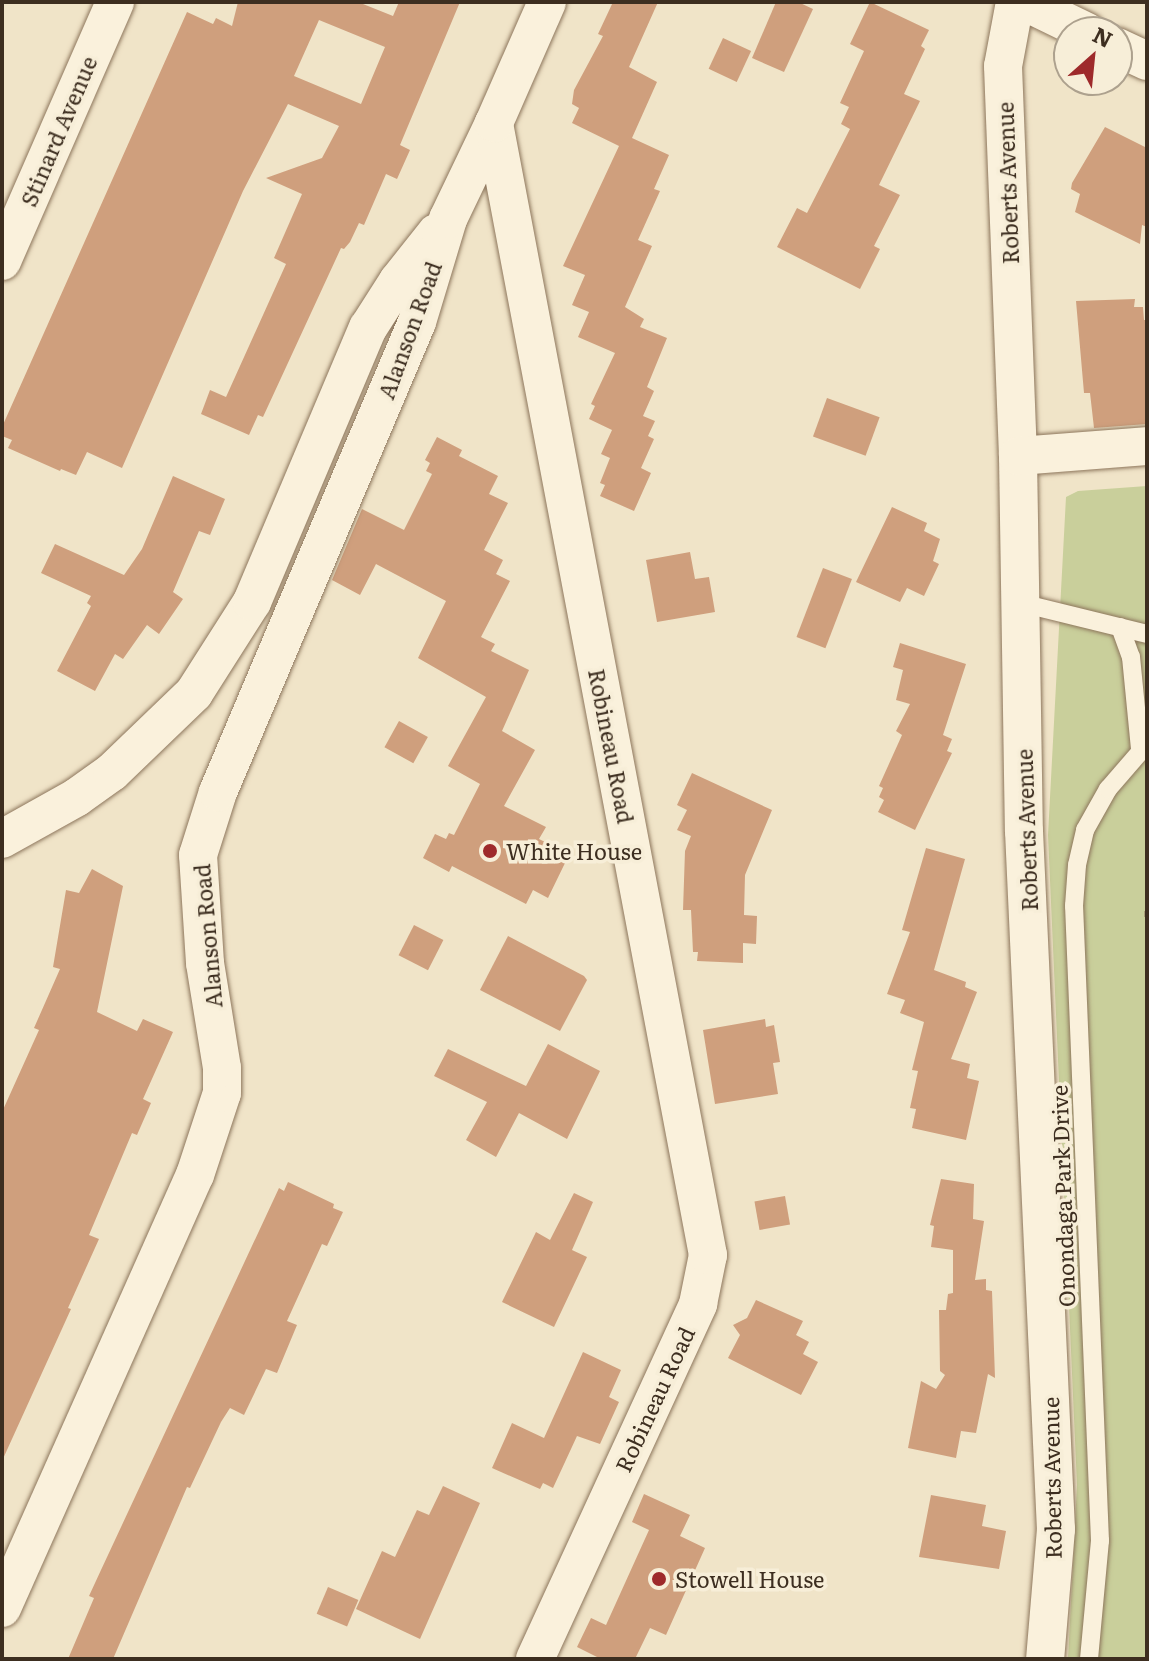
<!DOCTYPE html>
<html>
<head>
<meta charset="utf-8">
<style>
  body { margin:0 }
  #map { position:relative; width:1149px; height:1661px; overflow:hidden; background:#f0e4c8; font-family:Literata,serif }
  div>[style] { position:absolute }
  .green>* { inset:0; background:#c9cf9b }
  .building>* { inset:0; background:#cf9f7d; transform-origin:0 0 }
  .path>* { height:5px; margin-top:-2.5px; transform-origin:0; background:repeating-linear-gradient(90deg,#8d765c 0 6px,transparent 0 10px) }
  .roads { filter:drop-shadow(0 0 2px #8d765c) drop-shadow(0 0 2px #8d765c) }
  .service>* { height:18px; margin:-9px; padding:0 9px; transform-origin:9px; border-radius:9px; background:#faf1dc }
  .minor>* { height:38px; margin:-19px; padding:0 19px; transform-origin:19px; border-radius:19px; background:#faf1dc }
  .dots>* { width:22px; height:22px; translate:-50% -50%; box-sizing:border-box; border:4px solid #f7eed8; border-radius:50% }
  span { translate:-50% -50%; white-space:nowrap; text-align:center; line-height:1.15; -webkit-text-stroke:7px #f7eed8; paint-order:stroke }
  .street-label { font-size:22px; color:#3d2e20 }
  .poi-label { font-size:22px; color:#3d2e20 }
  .left { translate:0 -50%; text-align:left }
  .frame { position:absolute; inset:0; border:4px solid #3d2e20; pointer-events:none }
  .north { position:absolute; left:1053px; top:16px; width:80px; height:80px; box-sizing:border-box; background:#f7eed8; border:2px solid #ada18e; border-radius:50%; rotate:27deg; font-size:22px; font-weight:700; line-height:32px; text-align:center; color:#3d2e20 }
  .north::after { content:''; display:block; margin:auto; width:28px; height:36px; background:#9e2a2b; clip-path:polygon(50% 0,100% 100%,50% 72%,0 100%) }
</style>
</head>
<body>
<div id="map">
  <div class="green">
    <i style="clip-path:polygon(1147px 486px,1147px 1659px,1068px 1659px,1077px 1485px,1048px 835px,1066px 497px,1078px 491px)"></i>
  </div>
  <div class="building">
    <i style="clip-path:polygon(evenodd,238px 2px,358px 2px,393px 16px,399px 2px,460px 2px,400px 145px,410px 150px,397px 179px,386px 174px,364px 225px,359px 223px,350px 242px,344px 249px,341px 248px,263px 417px,258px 415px,249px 435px,201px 414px,210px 390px,226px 397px,286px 264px,274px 258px,302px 194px,266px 178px,322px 158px,339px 126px,288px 104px,243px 191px,122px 468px,87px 452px,76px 475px,61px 469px,60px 471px,8px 448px,12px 440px,2px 436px,2px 427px,187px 12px,213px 24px,216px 18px,232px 26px,238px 2px,319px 20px,385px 47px,361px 104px,294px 76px,319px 20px)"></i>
    <i style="clip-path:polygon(613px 2px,658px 2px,629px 67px,657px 82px,632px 138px,669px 155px,654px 189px,660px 191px,638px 240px,652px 246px,625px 307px,644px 319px,640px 327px,667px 338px,647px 387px,654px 391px,643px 416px,655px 421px,648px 436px,654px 439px,641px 468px,651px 473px,634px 511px,600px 496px,605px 485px,600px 483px,610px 458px,601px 454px,612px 430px,589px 419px,595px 406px,591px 404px,615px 353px,578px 337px,589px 312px,572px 305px,585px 275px,563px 266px,619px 146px,572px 123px,579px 108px,572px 104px,574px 90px,603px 36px,598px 34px)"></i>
    <i style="clip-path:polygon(776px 2px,798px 2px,813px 9px,784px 72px,752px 58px)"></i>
    <i style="clip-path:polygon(870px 2px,929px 30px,921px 46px,925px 49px,904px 94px,920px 101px,879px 185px,900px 195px,874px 246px,880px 249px,860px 289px,777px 247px,797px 208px,807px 213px,850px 129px,841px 124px,849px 107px,840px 103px,864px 51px,850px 44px)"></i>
    <i style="left:723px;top:38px;width:31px;height:34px;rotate:25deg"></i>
    <i style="clip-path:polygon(1105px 127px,1147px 148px,1147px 227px,1142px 225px,1140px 244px,1075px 212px,1080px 194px,1071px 189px,1072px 183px)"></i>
    <i style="clip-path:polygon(1135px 299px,1134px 307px,1143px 307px,1144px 320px,1147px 320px,1147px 424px,1094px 428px,1090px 393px,1084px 393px,1076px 301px)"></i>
    <i style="left:827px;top:398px;width:56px;height:41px;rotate:20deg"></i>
    <i style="clip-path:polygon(437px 437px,462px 450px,459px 456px,498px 476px,489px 494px,508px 503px,484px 550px,503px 560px,496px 574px,510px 581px,481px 637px,495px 644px,491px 651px,529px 670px,502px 731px,535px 750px,504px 806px,546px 827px,539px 839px,555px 847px,551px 856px,565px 863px,548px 898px,533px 890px,526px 904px,452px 866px,449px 872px,423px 858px,435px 834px,446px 839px,449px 833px,454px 835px,480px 784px,448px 766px,486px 697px,418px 658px,446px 601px,376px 564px,360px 595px,332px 580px,362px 509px,404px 530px,432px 474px,426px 471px,430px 463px,425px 460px)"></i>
    <i style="clip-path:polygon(173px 476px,225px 499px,210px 535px,199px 531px,173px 592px,183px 599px,159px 634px,147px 625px,123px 659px,115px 654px,95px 691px,57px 671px,91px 606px,87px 603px,91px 596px,41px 573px,55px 544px,124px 575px,142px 549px)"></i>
    <i style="clip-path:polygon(892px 507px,927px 523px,924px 531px,940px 539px,933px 561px,939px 564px,924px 596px,907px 588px,900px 602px,856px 582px)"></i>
    <i style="clip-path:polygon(690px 552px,695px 579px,709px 577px,715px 612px,657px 622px,646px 560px)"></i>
    <i style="left:823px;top:568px;width:31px;height:74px;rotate:21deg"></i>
    <i style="clip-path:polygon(900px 643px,966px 664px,943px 735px,952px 739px,947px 751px,952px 753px,915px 830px,878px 812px,884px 800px,879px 797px,883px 788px,879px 786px,902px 735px,896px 731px,910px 704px,896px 700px,903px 670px,893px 667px)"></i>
    <i style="left:399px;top:721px;width:33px;height:30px;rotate:29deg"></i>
    <i style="clip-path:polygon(692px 773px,772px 810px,745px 875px,744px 915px,757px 916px,756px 944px,743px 943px,743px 963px,697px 961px,698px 952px,693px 952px,691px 910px,683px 910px,685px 851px,691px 836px,677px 830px,687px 810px,677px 805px)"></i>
    <i style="clip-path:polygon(926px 848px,965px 859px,934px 970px,966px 982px,965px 987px,977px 992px,951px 1059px,970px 1064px,967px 1078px,979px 1081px,966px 1140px,912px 1128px,916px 1109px,910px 1108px,918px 1071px,912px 1070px,924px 1022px,900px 1013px,905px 1000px,887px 994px,910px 932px,902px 930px)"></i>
    <i style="clip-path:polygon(92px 869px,123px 886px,97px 1012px,137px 1031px,143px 1019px,173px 1032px,143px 1099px,151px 1103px,137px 1135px,132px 1133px,89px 1235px,99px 1239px,68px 1308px,71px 1309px,2px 1461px,2px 1112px,39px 1030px,34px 1028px,60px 969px,53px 967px,66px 890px,79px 893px)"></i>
    <i style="left:414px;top:925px;width:33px;height:34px;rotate:27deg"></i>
    <i style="clip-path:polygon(508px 936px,584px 976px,587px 980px,560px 1031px,480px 990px)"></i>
    <i style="clip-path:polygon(765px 1019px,766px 1027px,774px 1025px,780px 1062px,773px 1063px,778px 1094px,715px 1104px,703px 1030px)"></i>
    <i style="clip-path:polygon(548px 1044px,600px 1071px,567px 1139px,519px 1113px,496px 1157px,466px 1140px,487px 1102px,434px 1076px,448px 1049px,526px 1086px)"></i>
    <i style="clip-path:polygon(941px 1179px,974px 1184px,973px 1219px,984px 1221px,975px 1280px,986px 1279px,986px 1290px,992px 1291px,995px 1378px,988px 1374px,976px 1433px,961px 1431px,956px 1458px,908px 1448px,921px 1381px,936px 1389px,945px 1375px,940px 1371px,939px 1310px,946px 1310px,948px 1294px,953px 1293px,953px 1250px,931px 1247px,934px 1226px,930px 1225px)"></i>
    <i style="clip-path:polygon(288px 1182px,334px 1204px,333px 1208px,343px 1212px,327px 1246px,322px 1244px,287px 1321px,297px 1325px,277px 1373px,266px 1369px,244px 1415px,230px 1408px,221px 1422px,190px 1488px,187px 1487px,113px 1659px,68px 1659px,94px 1598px,89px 1596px,101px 1570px,279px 1188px,284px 1191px)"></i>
    <i style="clip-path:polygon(574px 1193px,593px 1202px,572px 1250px,587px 1257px,554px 1327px,502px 1302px,536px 1232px,550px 1240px)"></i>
    <i style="left:785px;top:1196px;width:29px;height:31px;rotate:80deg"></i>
    <i style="clip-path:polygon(756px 1300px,803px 1321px,796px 1335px,809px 1342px,803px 1354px,818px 1362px,801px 1395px,728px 1358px,740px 1335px,733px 1325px,747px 1318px)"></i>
    <i style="clip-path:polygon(583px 1352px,621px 1370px,609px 1397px,619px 1402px,600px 1444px,577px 1436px,553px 1488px,543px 1483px,540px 1489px,492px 1468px,512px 1423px,544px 1438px)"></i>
    <i style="clip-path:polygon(443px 1486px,480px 1503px,420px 1639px,356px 1609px,382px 1551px,395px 1557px,417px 1510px,429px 1515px)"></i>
    <i style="clip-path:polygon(644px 1494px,690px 1515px,680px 1536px,705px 1548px,666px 1635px,650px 1628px,635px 1659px,601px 1659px,577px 1647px,591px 1618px,606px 1625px,649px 1530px,632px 1522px)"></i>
    <i style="clip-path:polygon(931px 1495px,986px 1505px,982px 1526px,1006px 1531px,999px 1569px,919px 1557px)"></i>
    <i style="left:328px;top:1587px;width:33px;height:29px;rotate:23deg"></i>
  </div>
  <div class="path">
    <i style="left:1147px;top:910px;width:8px;rotate:90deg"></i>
  </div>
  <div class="roads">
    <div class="service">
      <i style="left:1021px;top:603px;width:130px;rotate:13.8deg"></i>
      <i style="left:1120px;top:627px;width:32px;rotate:70deg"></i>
      <i style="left:1131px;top:657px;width:91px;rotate:84.4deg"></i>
      <i style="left:1089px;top:1659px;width:119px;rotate:-84.7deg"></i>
      <i style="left:1100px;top:1541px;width:636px;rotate:-92.34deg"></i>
      <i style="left:1074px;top:906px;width:41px;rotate:-85.8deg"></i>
      <i style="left:1077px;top:865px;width:36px;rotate:-77deg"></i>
      <i style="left:1085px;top:830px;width:47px;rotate:-60.7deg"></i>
      <i style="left:1108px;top:789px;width:60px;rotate:-49.1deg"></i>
    </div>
    <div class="minor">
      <i style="left:1015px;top:2px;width:65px;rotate:100.6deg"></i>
      <i style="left:1003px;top:66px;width:390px;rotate:87.8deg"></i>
      <i style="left:1018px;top:456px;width:375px;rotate:89.1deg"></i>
      <i style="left:1024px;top:831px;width:699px;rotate:87.38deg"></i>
      <i style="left:1056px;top:1529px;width:130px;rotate:94.8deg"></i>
      <i style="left:1025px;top:2px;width:69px;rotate:25.8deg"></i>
      <i style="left:1117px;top:47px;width:33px;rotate:25deg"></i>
      <i style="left:2px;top:261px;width:283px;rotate:-66.4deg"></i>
      <i style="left:1018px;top:456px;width:129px;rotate:-4.4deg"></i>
      <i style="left:2px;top:839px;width:86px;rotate:-29.2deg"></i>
      <i style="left:77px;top:797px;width:43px;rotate:-35.5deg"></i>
      <i style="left:112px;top:772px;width:114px;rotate:-43.9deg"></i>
      <i style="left:194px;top:693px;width:108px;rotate:-57.5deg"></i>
      <i style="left:252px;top:602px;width:298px;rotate:-67.1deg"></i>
      <i style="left:368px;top:328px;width:56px;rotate:-57.4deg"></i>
      <i style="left:398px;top:281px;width:61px;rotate:-51.6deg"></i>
      <i style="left:2px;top:1608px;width:474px;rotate:-66deg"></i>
      <i style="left:195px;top:1175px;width:86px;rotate:-71.8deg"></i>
      <i style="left:222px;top:1093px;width:25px;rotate:-90deg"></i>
      <i style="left:222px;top:1068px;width:106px;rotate:-99.2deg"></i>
      <i style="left:205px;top:963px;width:108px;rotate:-93.7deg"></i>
      <i style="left:198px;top:855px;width:66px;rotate:-72.4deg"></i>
      <i style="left:218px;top:792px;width:510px;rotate:-67.05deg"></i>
      <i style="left:417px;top:322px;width:108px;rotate:-73.2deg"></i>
      <i style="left:448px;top:219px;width:106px;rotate:-64.4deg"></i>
      <i style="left:535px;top:1659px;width:391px;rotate:-65.3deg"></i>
      <i style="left:698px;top:1304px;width:50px;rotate:-78.5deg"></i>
      <i style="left:708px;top:1255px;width:1152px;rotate:-100.71deg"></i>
      <i style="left:494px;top:123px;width:132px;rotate:-66.3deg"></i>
    </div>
  </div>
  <div class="dots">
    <i style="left:490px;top:851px;background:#9e2a2b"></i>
    <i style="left:659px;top:1579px;background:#9e2a2b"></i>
  </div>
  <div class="street-label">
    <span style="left:58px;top:131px;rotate:-67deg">Stinard Avenue</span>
    <span style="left:1007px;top:183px;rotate:-92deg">Roberts Avenue</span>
    <span style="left:409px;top:330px;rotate:-70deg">Alanson Road</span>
    <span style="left:612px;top:746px;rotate:79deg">Robineau Road</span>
    <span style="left:1026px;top:830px;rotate:-92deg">Roberts Avenue</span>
    <span style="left:207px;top:936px;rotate:-95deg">Alanson Road</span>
    <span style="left:1062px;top:1196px;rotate:-92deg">Onondaga Park Drive</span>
    <span style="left:654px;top:1399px;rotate:-65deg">Robineau Road</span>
    <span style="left:1051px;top:1478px;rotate:-91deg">Roberts Avenue</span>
  </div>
  <div class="poi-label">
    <span class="left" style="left:506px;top:851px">White House</span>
    <span class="left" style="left:675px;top:1579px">Stowell House</span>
  </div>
  <div class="frame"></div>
  <div class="north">N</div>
</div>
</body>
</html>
